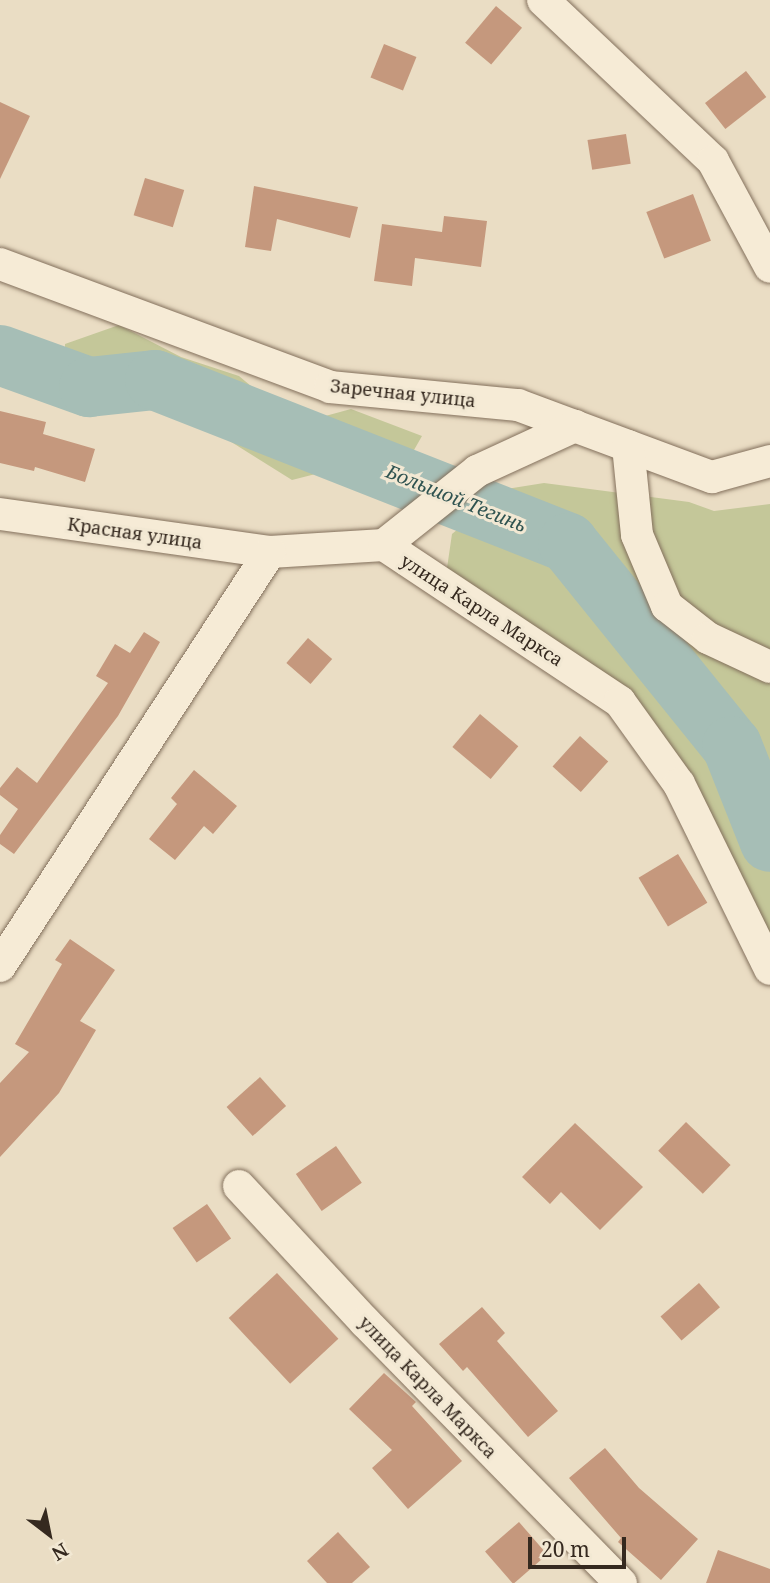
<!DOCTYPE html>
<html>
<head>
<meta charset="utf-8">
<style>
  body { margin:0 }
  #map { position:relative; width:770px; height:1583px; overflow:hidden; background:#eaddc4; font-family:"Noto Serif",serif }
  div>[style] { position:absolute }
  .green>* { inset:0; background:#c4c799 }
  .river>* { height:60px; margin:-30px; padding:0 30px; transform-origin:30px; border-radius:30px; background:#a6beb6 }
  .building>* { inset:0; background:#c5987d; transform-origin:0 0 }
  .roads { filter:drop-shadow(0 0 2px #83705c) drop-shadow(0 0 2px #83705c) }
  .street>* { height:32px; margin:-16px; padding:0 16px; transform-origin:16px; border-radius:16px; background:#f6ebd6 }
  span { translate:-50% -50%; white-space:nowrap; text-align:center; line-height:1.15; -webkit-text-stroke:6px #f2e8d3; paint-order:stroke }
  .street-label { font-size:18px; color:#35291f }
  .water-label { font-size:19px; color:#2f5350; font-style:italic }
  .north { position:absolute; left:14px; top:1499px; width:70px; height:70px; -webkit-text-stroke:5px #f2e8d3; paint-order:stroke; rotate:148deg; font-size:19px; font-weight:700; line-height:28px; text-align:center; color:#35291f }
  .north::after { content:''; display:block; margin:auto; width:24px; height:32px; background:#35291f; clip-path:polygon(50% 0,100% 100%,50% 72%,0 100%) }
  .scale { position:absolute; left:528px; top:1537px; width:98px; height:32px; box-sizing:border-box; border:4px solid #35291f; border-top:0; padding-left:9px; font-size:21px; line-height:24px; white-space:nowrap; color:#35291f; -webkit-text-stroke:5px #f2e8d3; paint-order:stroke }
</style>
</head>
<body>
<div id="map">
  <div class="green">
    <i style="clip-path:polygon(119px 325px,181px 357px,239px 376px,296px 424px,351px 409px,422px 436px,390px 492px,339px 468px,292px 480px,174px 406px,118px 395px,65px 365px,65px 344px)"></i>
    <i style="clip-path:polygon(544px 483px,689px 502px,714px 511px,770px 504px,770px 969px,620px 702px,447px 568px,452px 534px,506px 489px)"></i>
  </div>
  <div class="river">
    <i style="left:0;top:355px;width:95px;rotate:19.8deg"></i>
    <i style="left:89px;top:387px;width:66px;rotate:-6.1deg"></i>
    <i style="left:155px;top:380px;width:444px;rotate:21.5deg"></i>
    <i style="left:568px;top:543px;width:261px;rotate:51.1deg"></i>
    <i style="left:732px;top:746px;width:103px;rotate:68.4deg"></i>
  </div>
  <div class="building">
    <i style="left:496px;top:6px;width:34px;height:48px;rotate:40deg"></i>
    <i style="left:384px;top:44px;width:35px;height:36px;rotate:22deg"></i>
    <i style="left:746px;top:71px;width:33px;height:52px;rotate:52deg"></i>
    <i style="clip-path:polygon(0 102px,30px 116px,0 179px)"></i>
    <i style="left:626px;top:134px;width:30px;height:39px;rotate:81deg"></i>
    <i style="left:145px;top:178px;width:41px;height:39px;rotate:17deg"></i>
    <i style="clip-path:polygon(254px 186px,358px 207px,350px 238px,277px 219px,271px 251px,245px 247px)"></i>
    <i style="left:693px;top:194px;width:50px;height:50px;rotate:69deg"></i>
    <i style="clip-path:polygon(444px 216px,487px 221px,481px 267px,415px 258px,412px 286px,374px 281px,382px 224px,442px 232px)"></i>
    <i style="clip-path:polygon(0 411px,46px 422px,43px 434px,95px 449px,85px 482px,35px 467px,34px 471px,0 463px)"></i>
    <i style="clip-path:polygon(144px 632px,160px 642px,118px 716px,14px 854px,0 844px,0 835px,18px 809px,0 795px,0 788px,17px 767px,37px 783px,108px 683px,96px 676px,115px 644px,130px 653px)"></i>
    <i style="left:308px;top:638px;width:32px;height:33px;rotate:41deg"></i>
    <i style="left:480px;top:714px;width:50px;height:43px;rotate:40deg"></i>
    <i style="left:580px;top:736px;width:38px;height:41px;rotate:42deg"></i>
    <i style="clip-path:polygon(194px 770px,237px 806px,213px 834px,204px 826px,175px 860px,149px 839px,177px 804px,171px 798px)"></i>
    <i style="left:678px;top:854px;width:57px;height:46px;rotate:59deg"></i>
    <i style="clip-path:polygon(70px 939px,115px 970px,80px 1021px,96px 1030px,59px 1093px,0 1157px,0 1083px,29px 1052px,15px 1044px,62px 964px,55px 960px)"></i>
    <i style="left:260px;top:1077px;width:39px;height:45px;rotate:48deg"></i>
    <i style="left:686px;top:1122px;width:62px;height:40px;rotate:44deg"></i>
    <i style="clip-path:polygon(575px 1123px,643px 1187px,600px 1230px,561px 1192px,550px 1204px,522px 1177px)"></i>
    <i style="left:336px;top:1146px;width:45px;height:49px;rotate:55deg"></i>
    <i style="left:207px;top:1204px;width:42px;height:42px;rotate:55deg"></i>
    <i style="left:277px;top:1273px;width:90px;height:66px;rotate:47deg"></i>
    <i style="left:699px;top:1283px;width:32px;height:51px;rotate:49deg"></i>
    <i style="clip-path:polygon(482px 1307px,505px 1333px,497px 1341px,558px 1411px,528px 1437px,467px 1367px,463px 1371px,439px 1344px)"></i>
    <i style="clip-path:polygon(384px 1373px,416px 1402px,412px 1406px,462px 1461px,408px 1509px,372px 1468px,392px 1450px,349px 1409px)"></i>
    <i style="clip-path:polygon(605px 1448px,639px 1488px,698px 1539px,661px 1580px,618px 1542px,621px 1538px,569px 1478px)"></i>
    <i style="left:519px;top:1522px;width:43px;height:45px;rotate:49deg"></i>
    <i style="clip-path:polygon(338px 1532px,370px 1567px,352px 1583px,327px 1583px,307px 1561px)"></i>
    <i style="clip-path:polygon(718px 1550px,770px 1569px,770px 1583px,706px 1583px)"></i>
  </div>
  <div class="roads">
    <div class="street">
      <i style="left:543px;top:0;width:234px;rotate:43.4deg"></i>
      <i style="left:713px;top:161px;width:120px;rotate:61.7deg"></i>
      <i style="left:0;top:264px;width:352px;rotate:20.4deg"></i>
      <i style="left:330px;top:387px;width:189px;rotate:5.5deg"></i>
      <i style="left:518px;top:405px;width:207px;rotate:20.4deg"></i>
      <i style="left:712px;top:477px;width:60px;rotate:-15.4deg"></i>
      <i style="left:628px;top:446px;width:89px;rotate:84.2deg"></i>
      <i style="left:637px;top:535px;width:77px;rotate:67.1deg"></i>
      <i style="left:667px;top:606px;width:52px;rotate:38deg"></i>
      <i style="left:708px;top:638px;width:68px;rotate:25.1deg"></i>
      <i style="left:0;top:514px;width:273px;rotate:8deg"></i>
      <i style="left:270px;top:552px;width:114px;rotate:-3.5deg"></i>
      <i style="left:384px;top:545px;width:283px;rotate:33.6deg"></i>
      <i style="left:620px;top:702px;width:101px;rotate:54.3deg"></i>
      <i style="left:679px;top:784px;width:206px;rotate:63.8deg"></i>
      <i style="left:384px;top:545px;width:119px;rotate:-38.5deg"></i>
      <i style="left:477px;top:471px;width:108px;rotate:-24.7deg"></i>
      <i style="left:0;top:966px;width:494px;rotate:-56.9deg"></i>
      <i style="left:239px;top:1186px;width:185px;rotate:47.2deg"></i>
      <i style="left:365px;top:1322px;width:366px;rotate:45.6deg"></i>
    </div>
  </div>
  <div class="street-label">
    <span style="left:403px;top:393px;rotate:6deg">Заречная улица</span>
    <span style="left:135px;top:533px;rotate:8deg">Красная улица</span>
    <span style="left:482px;top:610px;rotate:33deg">улица Карла Маркса</span>
    <span style="left:428px;top:1387px;rotate:46deg">улица Карла Маркса</span>
  </div>
  <div class="water-label">
    <span style="left:456px;top:499px;rotate:22deg">Большой Тегинь</span>
  </div>
  <div class="north">N</div>
  <div class="scale">20 m</div>
</div>
</body>
</html>
